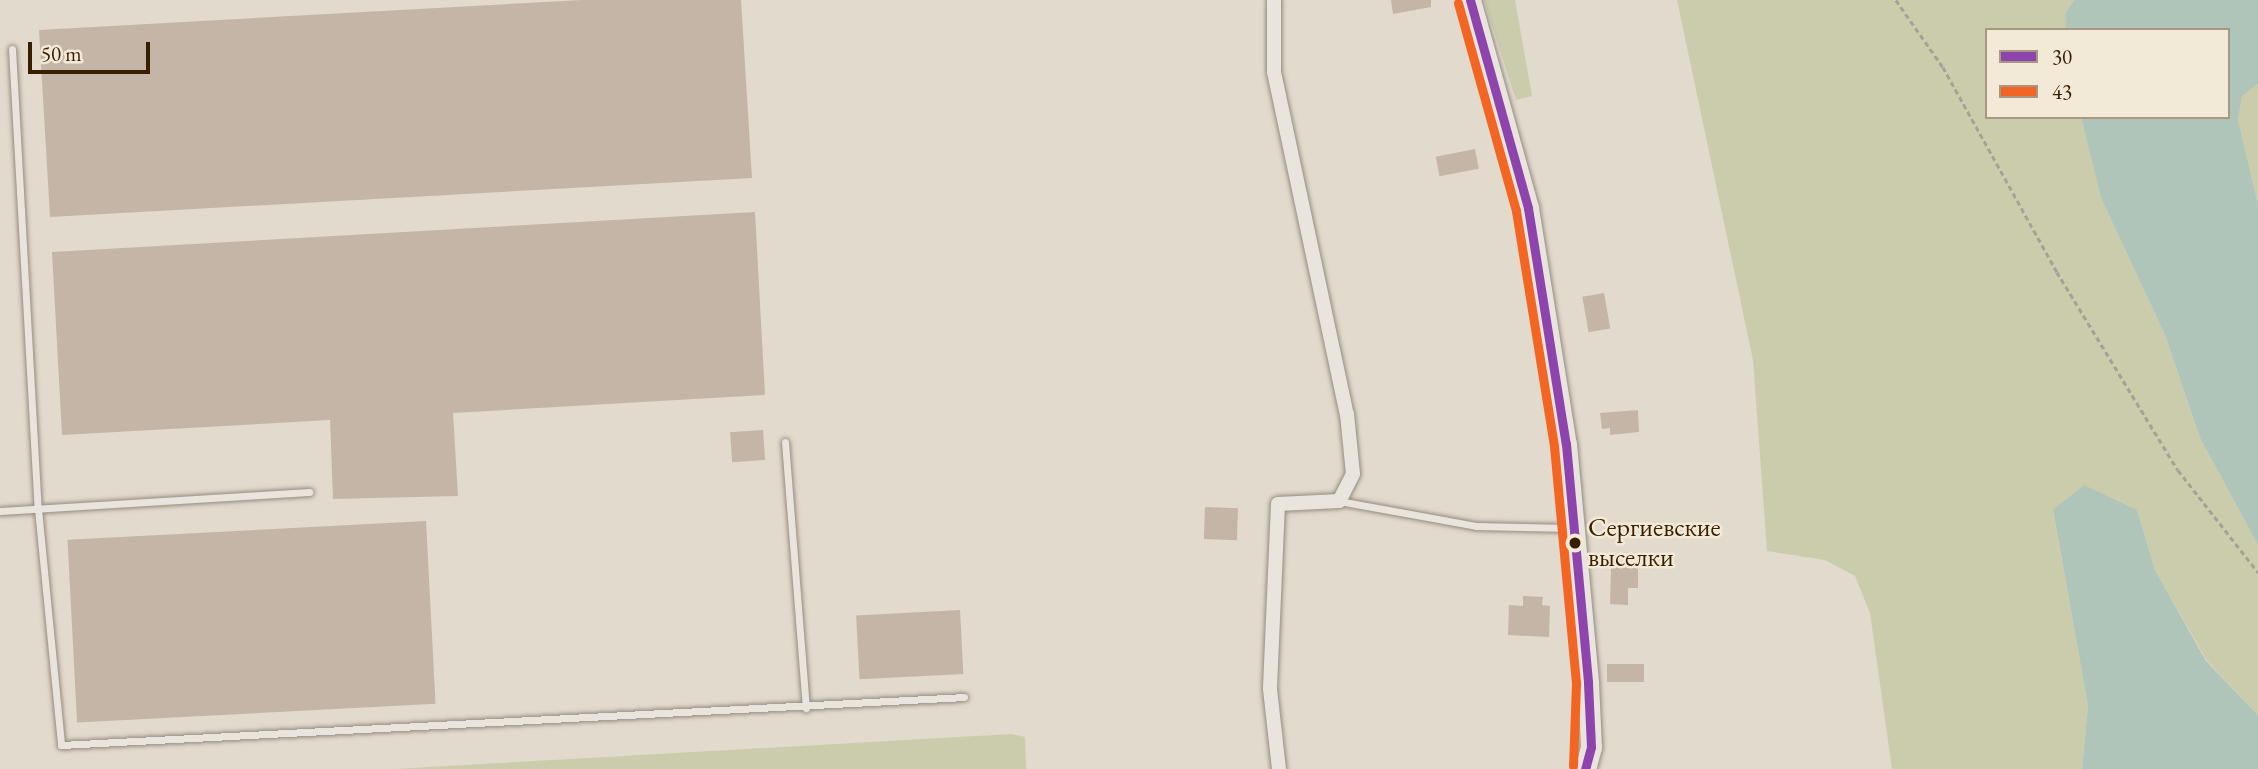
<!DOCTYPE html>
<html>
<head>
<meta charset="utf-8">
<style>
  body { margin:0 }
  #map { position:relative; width:2258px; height:769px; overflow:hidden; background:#e2dacc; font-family:"EB Garamond",serif }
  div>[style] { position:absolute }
  .green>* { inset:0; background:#cbccac }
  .water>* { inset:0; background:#afc5b9 }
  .building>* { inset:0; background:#c5b5a7; transform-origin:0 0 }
  .path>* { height:2.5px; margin-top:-1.25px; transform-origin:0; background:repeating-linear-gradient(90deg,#a6a097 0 5px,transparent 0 8.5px) }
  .roads { filter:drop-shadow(0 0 2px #948c80) drop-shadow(0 0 2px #948c80) }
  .lane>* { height:7px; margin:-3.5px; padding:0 3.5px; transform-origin:3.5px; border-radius:3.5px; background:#e9e4dd }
  .street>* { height:14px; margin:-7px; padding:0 7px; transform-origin:7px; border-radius:7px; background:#e9e4dd }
  .secondary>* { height:21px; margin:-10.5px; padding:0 10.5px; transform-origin:10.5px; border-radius:10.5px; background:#e9e4dd }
  .bus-1>* { height:9px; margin:-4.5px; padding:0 4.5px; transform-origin:4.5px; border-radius:4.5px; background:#8e44ad }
  .bus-2>* { height:9px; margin:-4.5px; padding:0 4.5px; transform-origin:4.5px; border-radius:4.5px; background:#f26522 }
  .dots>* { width:19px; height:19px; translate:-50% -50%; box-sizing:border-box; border:4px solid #f3e9d7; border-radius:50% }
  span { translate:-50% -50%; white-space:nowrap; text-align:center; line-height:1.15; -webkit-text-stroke:5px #f3e9d7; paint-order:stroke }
  .bus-label { font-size:26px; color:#391f01 }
  .left { translate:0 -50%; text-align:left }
  .legend { position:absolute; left:1985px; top:28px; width:245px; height:91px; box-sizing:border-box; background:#f3e9d7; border:2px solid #a99881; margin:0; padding:9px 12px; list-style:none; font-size:21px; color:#391f01 }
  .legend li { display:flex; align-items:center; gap:14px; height:35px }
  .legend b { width:35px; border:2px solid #a99881 }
  .scale { position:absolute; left:28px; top:42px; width:122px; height:32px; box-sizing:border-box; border:4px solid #391f01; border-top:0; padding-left:9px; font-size:21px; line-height:24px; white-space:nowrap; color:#391f01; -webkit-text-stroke:5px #f3e9d7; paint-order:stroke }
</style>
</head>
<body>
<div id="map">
  <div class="green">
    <i style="clip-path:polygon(1484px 0,1515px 0,1532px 96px,1516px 100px)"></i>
    <i style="clip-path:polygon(1677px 0,2074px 0,2065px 14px,2066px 30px,1987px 30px,1987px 117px,2081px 117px,2101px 198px,2165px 335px,2200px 438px,2258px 545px,2258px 715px,2207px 661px,2155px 570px,2137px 510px,2053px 511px,2088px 706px,2082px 769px,1892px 769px,1870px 613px,1855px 576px,1825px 560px,1767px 551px,1753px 360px)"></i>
    <i style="clip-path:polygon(2258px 84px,2258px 204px,2238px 120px,2242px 95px)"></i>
    <i style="clip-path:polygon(1011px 734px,1025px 737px,1026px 769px,395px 769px)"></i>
  </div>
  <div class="water">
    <i style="clip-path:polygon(2074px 0,2258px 0,2258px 84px,2242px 96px,2238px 120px,2258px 204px,2258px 545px,2200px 438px,2165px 335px,2101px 198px,2081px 117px,2228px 117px,2228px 30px,2066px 30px,2065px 14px)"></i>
    <i style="clip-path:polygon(2084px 485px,2137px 510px,2155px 570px,2206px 661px,2258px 715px,2258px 769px,2082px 769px,2088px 706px,2053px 510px)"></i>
  </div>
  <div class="building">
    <i style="clip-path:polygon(582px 0,741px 0,752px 178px,50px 217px,39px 30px)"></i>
    <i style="clip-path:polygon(1391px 0,1431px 0,1431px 7px,1393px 14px)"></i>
    <i style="left:1475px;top:149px;width:20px;height:40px;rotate:79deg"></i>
    <i style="clip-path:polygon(755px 212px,765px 395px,453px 413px,458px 496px,333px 499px,330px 420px,62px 435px,52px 252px)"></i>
    <i style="left:1604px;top:293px;width:36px;height:22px;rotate:80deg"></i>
    <i style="clip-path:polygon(1638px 410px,1639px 432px,1610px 435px,1610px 428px,1602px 429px,1600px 413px)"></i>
    <i style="left:763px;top:430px;width:30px;height:33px;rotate:86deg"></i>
    <i style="left:1205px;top:507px;width:33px;height:32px;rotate:2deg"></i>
    <i style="left:426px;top:521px;width:183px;height:359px;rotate:87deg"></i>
    <i style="clip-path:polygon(1611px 567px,1638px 568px,1638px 588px,1628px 588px,1628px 605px,1610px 604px)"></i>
    <i style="clip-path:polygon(1523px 596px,1543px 597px,1542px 605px,1550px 606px,1549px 637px,1508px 635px,1509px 605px,1523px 606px)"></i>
    <i style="left:960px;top:610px;width:64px;height:104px;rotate:87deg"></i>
    <i style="left:1607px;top:664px;width:37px;height:18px"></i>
  </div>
  <div class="path">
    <i style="left:1896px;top:0;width:82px;rotate:55deg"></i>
    <i style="left:1943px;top:67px;width:235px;rotate:60.9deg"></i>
    <i style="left:2057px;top:272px;width:232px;rotate:58.6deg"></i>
    <i style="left:2178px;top:470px;width:130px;rotate:51.9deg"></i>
  </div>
  <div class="roads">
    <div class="lane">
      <i style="left:12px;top:49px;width:461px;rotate:86.8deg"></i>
      <i style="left:38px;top:509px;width:237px;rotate:84.4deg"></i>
      <i style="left:61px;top:745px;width:904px;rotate:-3.04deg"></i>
      <i style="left:785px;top:442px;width:267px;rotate:85.5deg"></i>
      <i style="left:1339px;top:501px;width:139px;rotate:10.3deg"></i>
      <i style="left:1476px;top:526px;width:94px;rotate:1.2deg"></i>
      <i style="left:0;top:511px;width:310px;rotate:-3.5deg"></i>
    </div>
    <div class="street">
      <i style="left:1274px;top:0;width:72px;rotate:90deg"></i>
      <i style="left:1274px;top:72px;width:350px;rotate:78deg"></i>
      <i style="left:1347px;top:414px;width:60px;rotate:84.3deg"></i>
      <i style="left:1353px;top:474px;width:30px;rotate:117deg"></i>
      <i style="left:1339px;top:501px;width:61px;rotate:177.2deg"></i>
      <i style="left:1278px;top:504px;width:185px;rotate:92.5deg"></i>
      <i style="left:1270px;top:689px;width:81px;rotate:83.6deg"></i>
    </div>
    <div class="secondary">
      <i style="left:1470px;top:0;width:216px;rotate:74.4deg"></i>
      <i style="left:1528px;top:208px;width:239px;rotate:80.9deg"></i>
      <i style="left:1566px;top:444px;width:240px;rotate:84.7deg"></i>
      <i style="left:1588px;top:683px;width:64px;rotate:87.3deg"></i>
      <i style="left:1591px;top:747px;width:23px;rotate:105deg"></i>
    </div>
  </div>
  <div class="bus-1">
    <i style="left:1470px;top:0;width:216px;rotate:74.4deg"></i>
    <i style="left:1528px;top:208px;width:239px;rotate:80.9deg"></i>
    <i style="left:1566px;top:444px;width:240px;rotate:84.7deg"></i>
    <i style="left:1588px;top:683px;width:64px;rotate:87.3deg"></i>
    <i style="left:1591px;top:747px;width:23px;rotate:105deg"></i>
  </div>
  <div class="bus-2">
    <i style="left:1458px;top:3px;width:216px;rotate:74.4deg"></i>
    <i style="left:1516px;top:211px;width:238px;rotate:80.8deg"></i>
    <i style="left:1554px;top:446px;width:239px;rotate:84.7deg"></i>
    <i style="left:1576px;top:684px;width:82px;rotate:92.1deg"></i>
  </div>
  <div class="dots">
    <i style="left:1575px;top:543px;background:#391f01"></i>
  </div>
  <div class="bus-label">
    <span class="left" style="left:1588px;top:543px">Сергиевские<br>выселки</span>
  </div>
  <ul class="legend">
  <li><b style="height:9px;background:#8e44ad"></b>30</li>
  <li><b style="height:9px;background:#f26522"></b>43</li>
  </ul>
  <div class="scale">50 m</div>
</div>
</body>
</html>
